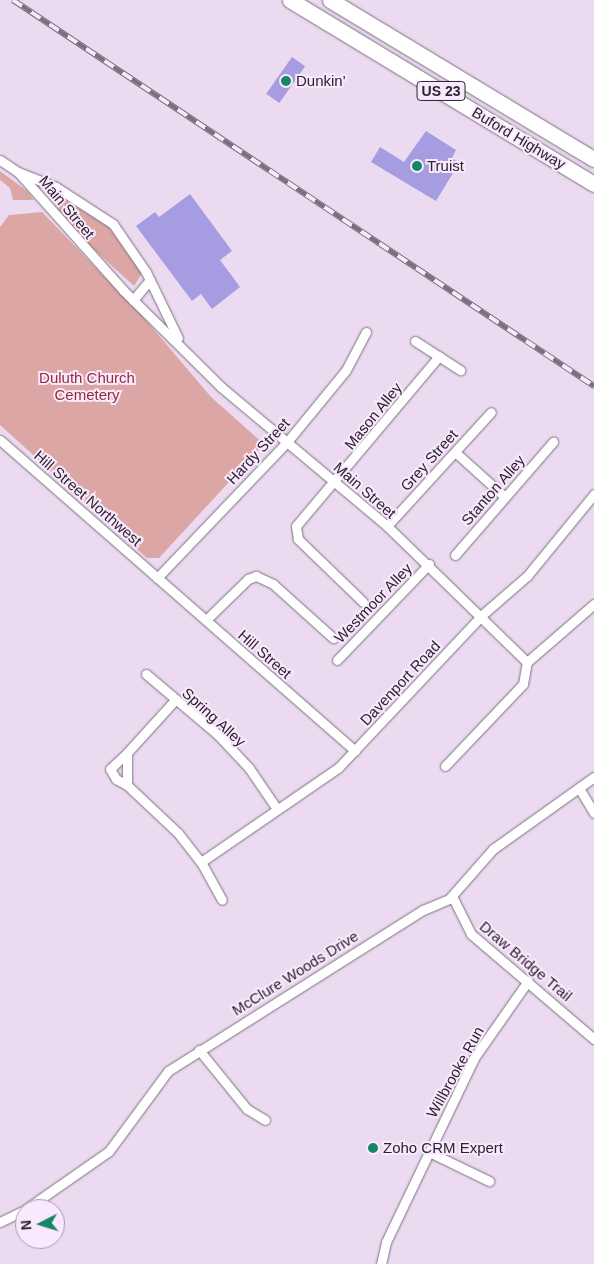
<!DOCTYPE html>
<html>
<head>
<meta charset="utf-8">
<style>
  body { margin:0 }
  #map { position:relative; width:594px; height:1264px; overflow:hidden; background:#ecdbf0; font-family:Helvetica,sans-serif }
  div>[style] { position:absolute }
  .green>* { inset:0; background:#dba6a4 }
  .building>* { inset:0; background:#a59ce1; transform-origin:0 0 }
  .roads { filter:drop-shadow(0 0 1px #7f7082) drop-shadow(0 0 1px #7f7082) }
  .minor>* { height:9px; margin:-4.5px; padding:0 4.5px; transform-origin:4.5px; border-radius:4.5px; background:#fff }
  .primary>* { height:15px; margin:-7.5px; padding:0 7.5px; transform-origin:7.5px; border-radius:7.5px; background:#fff }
  .rail>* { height:5.5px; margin-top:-2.75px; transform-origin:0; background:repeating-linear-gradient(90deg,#fae8fe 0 11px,#7a707d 0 22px); box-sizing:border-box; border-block:1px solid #7a707d }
  .dots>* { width:14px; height:14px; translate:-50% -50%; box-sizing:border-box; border:2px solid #fae8fe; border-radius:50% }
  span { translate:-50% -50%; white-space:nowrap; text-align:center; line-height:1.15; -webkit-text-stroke:4px #fae8fe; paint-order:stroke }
  .shield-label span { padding:1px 4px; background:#fae8fe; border:1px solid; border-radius:4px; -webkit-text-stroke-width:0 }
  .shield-label { font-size:14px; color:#2a242c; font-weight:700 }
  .poi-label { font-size:15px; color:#2a242c }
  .left { translate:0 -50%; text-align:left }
  .street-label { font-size:15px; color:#2a242c }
  .park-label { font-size:15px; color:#8f2f34 }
  .north { position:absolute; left:15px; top:1199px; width:50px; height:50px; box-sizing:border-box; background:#fae8fe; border:1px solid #a79aaa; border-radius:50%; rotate:265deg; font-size:14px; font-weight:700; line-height:20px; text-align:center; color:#2a242c }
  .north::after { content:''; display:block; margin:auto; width:18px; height:22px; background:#158766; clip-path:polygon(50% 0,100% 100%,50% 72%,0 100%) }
</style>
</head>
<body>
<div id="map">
  <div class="green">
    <i style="clip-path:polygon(0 171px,27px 191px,34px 200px,13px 200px,10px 188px,0 180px)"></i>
    <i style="clip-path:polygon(50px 191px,107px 225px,142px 273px,134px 286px,79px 236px,49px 197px)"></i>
    <i style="clip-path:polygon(42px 212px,144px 318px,211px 397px,264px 444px,159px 558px,147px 558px,0 425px,0 227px,9px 215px)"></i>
  </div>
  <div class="building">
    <i style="left:292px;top:57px;width:16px;height:45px;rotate:35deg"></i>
    <i style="clip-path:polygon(426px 131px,456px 150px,452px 158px,459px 163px,436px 201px,371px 162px,380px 147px,404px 162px)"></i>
    <i style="clip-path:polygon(190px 194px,232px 251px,220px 260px,240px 287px,212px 309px,201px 294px,192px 301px,136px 226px,155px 212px,159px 217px)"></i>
  </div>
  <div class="roads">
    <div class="minor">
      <i style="left:0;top:160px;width:22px;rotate:34deg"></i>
      <i style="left:18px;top:172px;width:41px;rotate:21.5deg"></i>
      <i style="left:56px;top:187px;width:68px;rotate:33deg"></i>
      <i style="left:113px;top:224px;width:58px;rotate:55.5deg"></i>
      <i style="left:146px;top:272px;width:73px;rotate:64.1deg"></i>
      <i style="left:18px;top:172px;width:158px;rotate:48.3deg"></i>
      <i style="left:123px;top:290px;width:138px;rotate:44.7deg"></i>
      <i style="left:221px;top:387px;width:217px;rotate:39.9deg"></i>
      <i style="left:387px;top:526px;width:195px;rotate:44.2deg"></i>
      <i style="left:133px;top:300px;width:26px;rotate:-50deg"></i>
      <i style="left:415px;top:341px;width:54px;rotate:32.8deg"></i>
      <i style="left:0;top:440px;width:472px;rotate:41.2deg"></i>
      <i style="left:455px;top:452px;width:67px;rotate:42deg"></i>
      <i style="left:387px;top:526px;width:154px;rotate:-47.6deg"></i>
      <i style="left:455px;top:555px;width:150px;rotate:-49.1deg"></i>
      <i style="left:157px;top:578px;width:188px;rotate:-46.3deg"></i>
      <i style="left:287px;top:442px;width:93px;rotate:-50.7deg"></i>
      <i style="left:346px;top:370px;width:43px;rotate:-62.2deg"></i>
      <i style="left:363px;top:602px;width:91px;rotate:-135.9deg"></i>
      <i style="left:298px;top:539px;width:13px;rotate:-99deg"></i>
      <i style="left:296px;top:526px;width:222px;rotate:-49.9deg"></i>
      <i style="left:206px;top:620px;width:59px;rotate:-44.3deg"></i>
      <i style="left:248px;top:579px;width:9px;rotate:-21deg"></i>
      <i style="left:256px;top:576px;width:19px;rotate:25deg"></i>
      <i style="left:273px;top:584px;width:81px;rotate:42deg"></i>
      <i style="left:337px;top:660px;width:133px;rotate:-46.2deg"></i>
      <i style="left:527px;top:662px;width:89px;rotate:-40.9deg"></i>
      <i style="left:146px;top:674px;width:93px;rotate:40.2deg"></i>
      <i style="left:217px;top:734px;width:47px;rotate:46.7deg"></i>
      <i style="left:249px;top:768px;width:50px;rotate:55.7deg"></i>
      <i style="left:175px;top:700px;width:72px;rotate:132.2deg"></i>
      <i style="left:127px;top:753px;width:32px;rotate:90deg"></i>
      <i style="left:127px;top:785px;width:70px;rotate:43.3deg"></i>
      <i style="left:178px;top:833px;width:37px;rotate:52deg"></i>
      <i style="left:201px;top:862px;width:43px;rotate:61.1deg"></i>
      <i style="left:127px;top:753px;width:23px;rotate:137deg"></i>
      <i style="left:110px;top:769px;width:12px;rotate:59deg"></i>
      <i style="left:116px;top:779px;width:13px;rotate:29deg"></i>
      <i style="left:445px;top:766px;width:113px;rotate:-46.4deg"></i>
      <i style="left:523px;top:684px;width:22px;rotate:-80deg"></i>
      <i style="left:579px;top:788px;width:29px;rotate:59deg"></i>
      <i style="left:201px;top:862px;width:166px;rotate:-34.5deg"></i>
      <i style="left:338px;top:768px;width:210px;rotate:-46.7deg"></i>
      <i style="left:482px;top:615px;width:60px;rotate:-40.9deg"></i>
      <i style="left:527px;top:576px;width:106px;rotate:-50.7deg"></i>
      <i style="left:452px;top:896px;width:42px;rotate:63.4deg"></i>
      <i style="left:471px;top:934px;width:162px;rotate:40.5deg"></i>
      <i style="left:199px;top:1050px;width:76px;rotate:50.9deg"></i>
      <i style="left:247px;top:1109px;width:21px;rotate:31deg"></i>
      <i style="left:429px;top:1152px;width:67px;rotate:25.8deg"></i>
      <i style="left:26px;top:1209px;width:101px;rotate:-34.9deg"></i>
      <i style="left:109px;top:1151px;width:99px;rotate:-53.6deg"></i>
      <i style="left:168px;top:1071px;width:302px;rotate:-32.3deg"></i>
      <i style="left:423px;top:910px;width:28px;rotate:-23deg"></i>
      <i style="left:449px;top:899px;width:67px;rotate:-48.7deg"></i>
      <i style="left:493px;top:849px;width:124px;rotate:-35.5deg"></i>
      <i style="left:0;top:1222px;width:28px;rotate:-26deg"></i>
      <i style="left:381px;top:1264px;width:23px;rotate:-77deg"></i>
      <i style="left:386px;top:1242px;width:204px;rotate:-64.4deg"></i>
      <i style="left:474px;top:1058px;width:94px;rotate:-55deg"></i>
    </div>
    <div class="primary">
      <i style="left:290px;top:0;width:355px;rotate:31.2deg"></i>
      <i style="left:330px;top:0;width:308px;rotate:31.1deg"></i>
    </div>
  </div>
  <div class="rail">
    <i style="left:13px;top:0;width:698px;rotate:33.6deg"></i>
  </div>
  <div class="dots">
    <i style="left:286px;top:81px;background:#158766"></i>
    <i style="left:417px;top:166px;background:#158766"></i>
    <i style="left:373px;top:1148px;background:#158766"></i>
  </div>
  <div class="shield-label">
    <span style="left:441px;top:91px">US 23</span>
  </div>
  <div class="poi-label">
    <span class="left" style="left:296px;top:81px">Dunkin'</span>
    <span class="left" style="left:427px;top:166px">Truist</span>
    <span class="left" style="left:383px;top:1148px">Zoho CRM Expert</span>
  </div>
  <div class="street-label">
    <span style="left:519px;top:138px;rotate:31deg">Buford Highway</span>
    <span style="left:67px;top:207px;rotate:50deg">Main Street</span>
    <span style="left:373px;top:416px;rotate:-51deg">Mason Alley</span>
    <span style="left:258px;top:451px;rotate:-47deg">Hardy Street</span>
    <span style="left:429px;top:460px;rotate:-48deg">Grey Street</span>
    <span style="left:365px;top:490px;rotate:41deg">Main Street</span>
    <span style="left:493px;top:490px;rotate:-49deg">Stanton Alley</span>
    <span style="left:88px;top:498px;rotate:41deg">Hill Street Northwest</span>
    <span style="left:373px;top:603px;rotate:-46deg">Westmoor Alley</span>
    <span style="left:265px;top:654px;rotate:41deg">Hill Street</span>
    <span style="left:400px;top:683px;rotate:-47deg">Davenport Road</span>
    <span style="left:214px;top:717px;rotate:42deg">Spring Alley</span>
    <span style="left:526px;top:961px;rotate:40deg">Draw Bridge Trail</span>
    <span style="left:295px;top:973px;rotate:-32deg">McClure Woods Drive</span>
    <span style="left:455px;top:1072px;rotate:-61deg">Willbrooke Run</span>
  </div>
  <div class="park-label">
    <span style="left:87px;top:386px">Duluth Church<br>Cemetery</span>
  </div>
  <div class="north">N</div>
</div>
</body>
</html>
